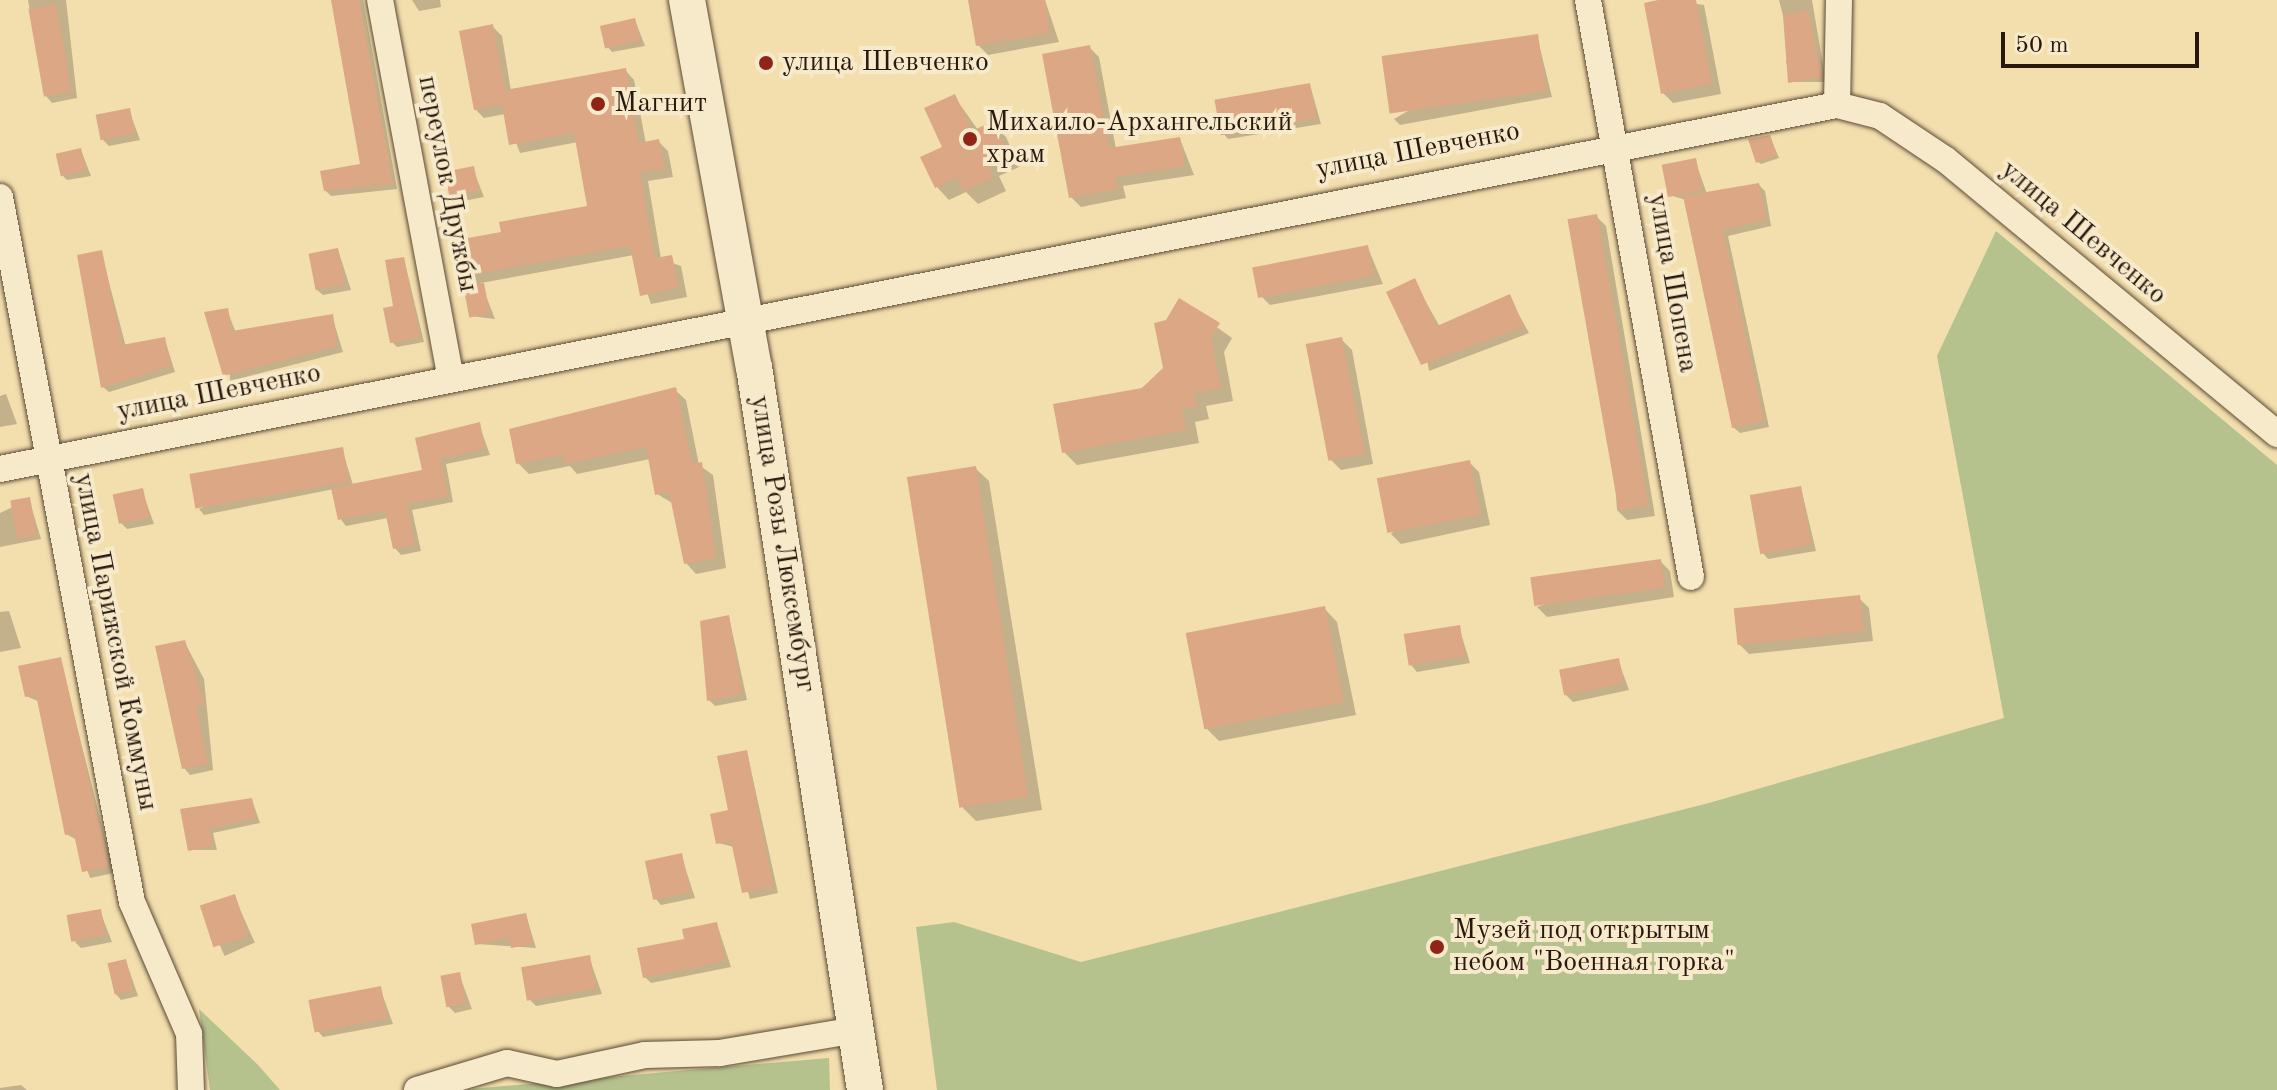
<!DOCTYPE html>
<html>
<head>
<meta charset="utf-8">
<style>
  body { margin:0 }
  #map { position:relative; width:2277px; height:1090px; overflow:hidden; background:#f3dead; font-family:"Old Standard TT",serif }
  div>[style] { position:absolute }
  .green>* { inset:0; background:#b5c28e }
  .shadow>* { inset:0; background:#0003; transform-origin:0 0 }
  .building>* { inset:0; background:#dca784; transform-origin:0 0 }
  .roads { filter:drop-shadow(0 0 2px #5b4a36) drop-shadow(0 0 2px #5b4a36) }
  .street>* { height:26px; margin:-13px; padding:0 13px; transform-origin:13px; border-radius:13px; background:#f7eaca }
  .secondary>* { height:36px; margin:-18px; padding:0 18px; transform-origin:18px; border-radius:18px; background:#f7eaca }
  .dots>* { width:22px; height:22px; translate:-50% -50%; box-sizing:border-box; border:4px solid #f7eaca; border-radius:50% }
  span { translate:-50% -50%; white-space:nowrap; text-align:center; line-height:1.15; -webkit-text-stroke:8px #f7eaca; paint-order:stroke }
  .poi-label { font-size:28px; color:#28180f }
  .left { translate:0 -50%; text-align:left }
  .street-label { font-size:28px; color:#28180f }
  .scale { position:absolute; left:2001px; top:32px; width:198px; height:36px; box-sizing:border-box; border:4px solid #28180f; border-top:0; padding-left:10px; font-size:24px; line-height:28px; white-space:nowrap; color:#28180f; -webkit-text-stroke:6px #f7eaca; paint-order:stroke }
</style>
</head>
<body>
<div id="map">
  <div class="green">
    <i style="clip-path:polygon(1996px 231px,2277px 465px,2277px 1090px,937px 1090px,916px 927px,954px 922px,1081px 962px,1709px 803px,2004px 718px,1937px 356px)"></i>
    <i style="clip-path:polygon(199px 1009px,258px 1065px,280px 1090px,210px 1090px)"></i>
    <i style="clip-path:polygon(829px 1058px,830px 1090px,467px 1090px,470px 1089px)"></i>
  </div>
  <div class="shadow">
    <i style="clip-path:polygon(28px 0,66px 0,77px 98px,52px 103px,46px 96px)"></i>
    <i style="clip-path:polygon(333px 0,363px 0,397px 189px,331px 196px,325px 190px,363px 166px)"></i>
    <i style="clip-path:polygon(412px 0,440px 0,441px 7px,419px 11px)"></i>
    <i style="clip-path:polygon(970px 0,1045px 0,1059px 42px,988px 55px,978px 45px)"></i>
    <i style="clip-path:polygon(1668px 0,1704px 5px,1721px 94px,1673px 103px,1663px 93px)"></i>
    <i style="clip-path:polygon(1779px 0,1812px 0,1826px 82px,1790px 82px,1786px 60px,1794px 59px)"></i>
    <i style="clip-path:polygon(635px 20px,645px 46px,612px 52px,606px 45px)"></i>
    <i style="clip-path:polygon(493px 27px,502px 36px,511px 91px,626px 71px,634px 80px,646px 144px,659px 142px,668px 151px,673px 177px,648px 181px,661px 259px,681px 266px,687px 297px,651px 304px,634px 255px,481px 283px,495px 319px,470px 316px,477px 286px,465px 275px,503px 233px,589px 208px,578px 142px,520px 153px,505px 114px,484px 118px,475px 109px)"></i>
    <i style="clip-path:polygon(1537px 36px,1552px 97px,1400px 125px,1394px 119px)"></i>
    <i style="clip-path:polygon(1089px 47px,1099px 57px,1116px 149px,1180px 139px,1194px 175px,1123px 186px,1126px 198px,1081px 207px,1071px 197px)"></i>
    <i style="clip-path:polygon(1310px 85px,1321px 124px,1228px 139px,1222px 132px)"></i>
    <i style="clip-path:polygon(954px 96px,978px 130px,992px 124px,1006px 137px,1019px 167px,999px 176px,1006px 191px,978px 204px,966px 192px,949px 200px,936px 186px)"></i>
    <i style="clip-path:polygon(129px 110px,140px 140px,109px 146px,103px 140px)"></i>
    <i style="clip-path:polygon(1770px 137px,1779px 158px,1761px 164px,1758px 162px)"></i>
    <i style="clip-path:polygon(81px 150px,91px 176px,67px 180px,61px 174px)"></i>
    <i style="clip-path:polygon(1695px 160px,1707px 194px,1759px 185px,1765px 191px,1771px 226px,1728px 236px,1769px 427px,1740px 433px,1733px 427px,1686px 200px,1669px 195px)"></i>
    <i style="clip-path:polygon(473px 169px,484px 197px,458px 202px,451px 195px)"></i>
    <i style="clip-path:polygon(1596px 216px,1606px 226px,1655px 516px,1627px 520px,1617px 510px)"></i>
    <i style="clip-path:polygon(1368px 248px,1383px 284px,1270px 305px,1260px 295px)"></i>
    <i style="clip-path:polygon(338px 250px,351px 290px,323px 295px,316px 289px)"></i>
    <i style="clip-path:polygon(101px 252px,126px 347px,165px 340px,175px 372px,109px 392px,103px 387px)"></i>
    <i style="clip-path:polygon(404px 259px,424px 342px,397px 347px,392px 342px)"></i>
    <i style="clip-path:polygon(1414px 281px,1440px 327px,1509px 297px,1529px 333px,1429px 371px)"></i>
    <i style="clip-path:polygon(1180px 301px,1232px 338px,1224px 352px,1233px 401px,1206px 406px,1209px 419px,1195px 422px,1199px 443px,1077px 465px,1064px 452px,1165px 369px,1167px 322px)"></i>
    <i style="clip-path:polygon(227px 310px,236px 333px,332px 316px,343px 352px,230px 381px)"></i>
    <i style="clip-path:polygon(1342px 340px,1352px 350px,1373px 464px,1341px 470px,1331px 460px)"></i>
    <i style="clip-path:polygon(675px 390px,686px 400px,699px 465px,713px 475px,726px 568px,696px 574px,686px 563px,674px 504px,657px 494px,650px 459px,577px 474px,570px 466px,529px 474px,518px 463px)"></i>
    <i style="clip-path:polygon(6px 394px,17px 424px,0 427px,0 396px)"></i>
    <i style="clip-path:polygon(479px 424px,490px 455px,446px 464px,453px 502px,412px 510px,421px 551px,401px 555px,395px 548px,388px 518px,346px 526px,342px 521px,394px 507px,342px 521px,334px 489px,204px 515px,199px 509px,342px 449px,353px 485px,424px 472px)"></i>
    <i style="clip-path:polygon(1469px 462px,1479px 472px,1490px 525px,1401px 544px,1391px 534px)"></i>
    <i style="clip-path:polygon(975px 468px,989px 481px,1042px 810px,976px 821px,963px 808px)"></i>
    <i style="clip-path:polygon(1801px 488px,1816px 551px,1768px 559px,1762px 552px)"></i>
    <i style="clip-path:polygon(142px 490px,154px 524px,127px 529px,120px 522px)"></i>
    <i style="clip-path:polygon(29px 499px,41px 539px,0 547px,0 513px)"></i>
    <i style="clip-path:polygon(1660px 561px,1670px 571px,1674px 597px,1547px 617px,1537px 607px)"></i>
    <i style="clip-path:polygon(1859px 598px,1869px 608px,1873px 641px,1749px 654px,1739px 644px)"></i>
    <i style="clip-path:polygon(1324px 608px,1337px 622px,1356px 715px,1219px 741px,1206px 728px)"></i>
    <i style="clip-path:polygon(9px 611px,21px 648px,0 652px,0 612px)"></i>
    <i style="clip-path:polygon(729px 617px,747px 700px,715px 706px,709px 700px)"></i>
    <i style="clip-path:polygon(1459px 627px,1470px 663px,1417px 672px,1411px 665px)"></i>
    <i style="clip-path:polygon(185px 643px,204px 679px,213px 770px,190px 775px,184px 768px)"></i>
    <i style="clip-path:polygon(60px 659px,114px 873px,90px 878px,77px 840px,66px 834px,40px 702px,26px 696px)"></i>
    <i style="clip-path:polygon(1618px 660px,1629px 690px,1573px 702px,1566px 695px)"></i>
    <i style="clip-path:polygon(747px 752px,778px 893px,750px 899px,734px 847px,718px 843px)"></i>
    <i style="clip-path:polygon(252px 800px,260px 823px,213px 833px,217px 850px,190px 850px,182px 811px)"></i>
    <i style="clip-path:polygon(681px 855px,695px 898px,661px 905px,655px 898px)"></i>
    <i style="left:234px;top:896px;width:51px;height:33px;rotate:66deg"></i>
    <i style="clip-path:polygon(100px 911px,112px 942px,81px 948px,75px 942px)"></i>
    <i style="clip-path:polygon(526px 915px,536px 948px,477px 944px)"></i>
    <i style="clip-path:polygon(717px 924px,731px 967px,651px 983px,645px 977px)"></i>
    <i style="clip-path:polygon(589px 957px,602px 994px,536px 1006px,529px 999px)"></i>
    <i style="clip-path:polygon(126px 961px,138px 996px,121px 1000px,115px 993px)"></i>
    <i style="clip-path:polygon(459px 974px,472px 1009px,455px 1013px,448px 1006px)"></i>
    <i style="clip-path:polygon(380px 988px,393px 1024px,323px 1037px,317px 1030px)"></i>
    <i style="clip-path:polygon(21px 1085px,27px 1090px,0 1090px,0 1088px)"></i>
  </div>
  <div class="building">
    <i style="clip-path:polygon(331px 0,359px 0,393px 184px,324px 191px,320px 171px,360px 164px)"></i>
    <i style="clip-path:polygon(968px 0,1045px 0,1050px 33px,976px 46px)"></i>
    <i style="clip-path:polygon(1658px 0,1696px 0,1712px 84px,1661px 94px,1644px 3px)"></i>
    <i style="left:56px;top:4px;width:89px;height:28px;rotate:80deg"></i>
    <i style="clip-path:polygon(1808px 10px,1822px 77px,1788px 83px,1783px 15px)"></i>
    <i style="left:635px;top:18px;width:23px;height:36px;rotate:77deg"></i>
    <i style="clip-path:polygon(493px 24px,505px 90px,626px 68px,639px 143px,659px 139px,665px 168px,640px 173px,655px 258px,672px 255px,679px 288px,640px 296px,630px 246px,464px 276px,457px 240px,501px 232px,499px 222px,587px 206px,574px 133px,509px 145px,502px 105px,474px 110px,459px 31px)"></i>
    <i style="left:1538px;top:34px;width:58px;height:158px;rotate:82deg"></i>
    <i style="clip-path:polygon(1090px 45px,1109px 148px,1180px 137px,1185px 166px,1115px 177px,1117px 189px,1069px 198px,1042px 54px)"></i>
    <i style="left:1310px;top:83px;width:36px;height:97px;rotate:80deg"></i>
    <i style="clip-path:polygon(955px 94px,972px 131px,993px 121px,1007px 153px,987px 163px,994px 177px,964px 192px,957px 177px,935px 188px,920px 157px,942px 147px,924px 108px)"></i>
    <i style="left:130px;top:108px;width:26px;height:35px;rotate:79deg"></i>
    <i style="clip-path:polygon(1770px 135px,1777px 155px,1756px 163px,1748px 139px)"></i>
    <i style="left:81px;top:148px;width:23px;height:26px;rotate:77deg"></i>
    <i style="left:1696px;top:158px;width:33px;height:35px;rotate:79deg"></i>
    <i style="left:474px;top:166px;width:25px;height:30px;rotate:79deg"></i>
    <i style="clip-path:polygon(1759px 183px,1766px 220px,1723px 230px,1764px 421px,1732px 428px,1683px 196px)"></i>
    <i style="left:1597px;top:214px;width:296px;height:30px;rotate:80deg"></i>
    <i style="left:1368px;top:245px;width:31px;height:118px;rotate:79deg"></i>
    <i style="left:338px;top:248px;width:37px;height:30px;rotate:79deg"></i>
    <i style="clip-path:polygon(102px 250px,122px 345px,165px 337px,171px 366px,101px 388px,77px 255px)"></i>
    <i style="clip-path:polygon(404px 257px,420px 338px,390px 343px,383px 308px,393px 306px,385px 260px)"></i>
    <i style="clip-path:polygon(1415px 278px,1437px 326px,1510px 294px,1524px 327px,1421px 365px,1386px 292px)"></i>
    <i style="left:484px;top:283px;width:31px;height:21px;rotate:79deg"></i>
    <i style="clip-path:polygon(1179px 298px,1220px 323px,1211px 338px,1221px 388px,1194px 393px,1197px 406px,1182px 409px,1186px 430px,1062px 453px,1053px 404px,1142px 388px,1163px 368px,1154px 323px,1166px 320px)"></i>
    <i style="clip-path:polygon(228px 308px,232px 331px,333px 314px,338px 346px,223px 376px,204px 312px)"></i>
    <i style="left:1342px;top:337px;width:119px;height:37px;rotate:79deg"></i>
    <i style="clip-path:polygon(676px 387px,692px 464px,702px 462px,716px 558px,684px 564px,669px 492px,655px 495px,646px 447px,565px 464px,563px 455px,516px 464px,509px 429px)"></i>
    <i style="clip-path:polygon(480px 422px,485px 449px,440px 458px,448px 496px,407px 504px,415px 545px,393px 549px,385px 511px,338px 520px,331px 488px,422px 470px,415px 438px)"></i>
    <i style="left:343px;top:447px;width:35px;height:156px;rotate:80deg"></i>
    <i style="left:1470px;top:460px;width:56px;height:95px;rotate:79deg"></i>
    <i style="left:976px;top:466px;width:335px;height:70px;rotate:81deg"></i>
    <i style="left:1801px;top:486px;width:60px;height:52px;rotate:80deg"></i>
    <i style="left:143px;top:488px;width:30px;height:31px;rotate:78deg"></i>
    <i style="left:30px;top:497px;width:39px;height:20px;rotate:80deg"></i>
    <i style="left:1661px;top:559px;width:29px;height:132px;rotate:82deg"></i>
    <i style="left:1860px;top:595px;width:37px;height:127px;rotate:84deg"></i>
    <i style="left:1325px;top:606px;width:98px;height:142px;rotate:79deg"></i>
    <i style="clip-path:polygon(729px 615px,742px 694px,707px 701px,700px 621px)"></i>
    <i style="left:1460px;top:625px;width:32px;height:57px;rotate:81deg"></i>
    <i style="clip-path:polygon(185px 640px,205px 705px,196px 706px,208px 764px,182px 769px,155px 646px)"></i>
    <i style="clip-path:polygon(61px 657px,109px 867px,82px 872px,74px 834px,65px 835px,36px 695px,25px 697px,18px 666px)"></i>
    <i style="left:1619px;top:658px;width:26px;height:61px;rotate:79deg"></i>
    <i style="clip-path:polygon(747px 750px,773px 887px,742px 893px,731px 841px,716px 844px,710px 814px,728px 810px,717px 756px)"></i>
    <i style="clip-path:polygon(252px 798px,256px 818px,209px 828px,213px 846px,188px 851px,180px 809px)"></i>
    <i style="left:682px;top:853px;width:40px;height:38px;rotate:78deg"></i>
    <i style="left:235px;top:894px;width:44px;height:37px;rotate:72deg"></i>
    <i style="left:101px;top:909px;width:27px;height:35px;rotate:80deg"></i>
    <i style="clip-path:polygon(526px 913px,533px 944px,511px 948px,509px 938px,475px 945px,471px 924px)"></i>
    <i style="clip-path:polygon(717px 922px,725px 961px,643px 978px,637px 948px,684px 939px,682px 929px)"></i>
    <i style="left:590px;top:955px;width:34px;height:70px;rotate:80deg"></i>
    <i style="left:126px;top:959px;width:32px;height:19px;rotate:77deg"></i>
    <i style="left:460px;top:972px;width:32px;height:20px;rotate:79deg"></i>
    <i style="left:381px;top:986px;width:33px;height:74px;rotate:79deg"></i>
  </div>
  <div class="roads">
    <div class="street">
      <i style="left:380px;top:0;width:386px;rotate:79.4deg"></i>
      <i style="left:1588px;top:0;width:586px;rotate:79.88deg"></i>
      <i style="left:1837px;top:105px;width:105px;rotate:-88.9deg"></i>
      <i style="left:0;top:197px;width:717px;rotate:79.4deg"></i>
      <i style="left:132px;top:902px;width:144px;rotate:66.6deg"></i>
      <i style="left:189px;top:1034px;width:56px;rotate:88deg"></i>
      <i style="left:0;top:469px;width:1873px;rotate:-11.21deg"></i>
      <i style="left:1837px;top:105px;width:44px;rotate:14.3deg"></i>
      <i style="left:1880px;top:116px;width:79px;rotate:33.7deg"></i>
      <i style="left:1946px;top:160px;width:430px;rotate:39.6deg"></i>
      <i style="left:417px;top:1090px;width:94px;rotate:-16.7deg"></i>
      <i style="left:507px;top:1063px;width:51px;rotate:12.4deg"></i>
      <i style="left:557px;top:1074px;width:90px;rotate:-12.2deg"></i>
      <i style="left:645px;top:1055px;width:75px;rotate:-1.5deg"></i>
      <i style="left:720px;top:1053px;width:138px;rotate:-9.6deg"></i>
    </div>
    <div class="secondary">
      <i style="left:687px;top:0;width:373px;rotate:79.7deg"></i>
      <i style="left:754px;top:367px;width:731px;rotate:81.27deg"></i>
    </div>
  </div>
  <div class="dots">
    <i style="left:766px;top:63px;background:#8f2418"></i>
    <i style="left:598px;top:104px;background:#8f2418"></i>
    <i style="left:970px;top:139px;background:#8f2418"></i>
    <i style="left:1437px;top:947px;background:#8f2418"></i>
  </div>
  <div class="poi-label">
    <span class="left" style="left:782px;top:63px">улица Шевченко</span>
    <span class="left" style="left:614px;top:104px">Магнит</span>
    <span class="left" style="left:986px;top:139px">Михаило-Архангельский<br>храм</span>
    <span class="left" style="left:1453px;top:947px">Музей под открытым<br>небом "Военная горка"</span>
  </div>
  <div class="street-label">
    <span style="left:1418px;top:151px;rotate:-11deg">улица Шевченко</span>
    <span style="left:447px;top:184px;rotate:79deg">переулок Дружбы</span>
    <span style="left:2083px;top:233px;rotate:40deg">улица Шевченко</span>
    <span style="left:1672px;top:283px;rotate:80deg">улица Шопена</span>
    <span style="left:219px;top:393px;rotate:-11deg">улица Шевченко</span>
    <span style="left:782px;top:544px;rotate:81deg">улица Розы Люксембург</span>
    <span style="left:115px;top:642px;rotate:79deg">улица Парижской Коммуны</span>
  </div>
  <div class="scale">50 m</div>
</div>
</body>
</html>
